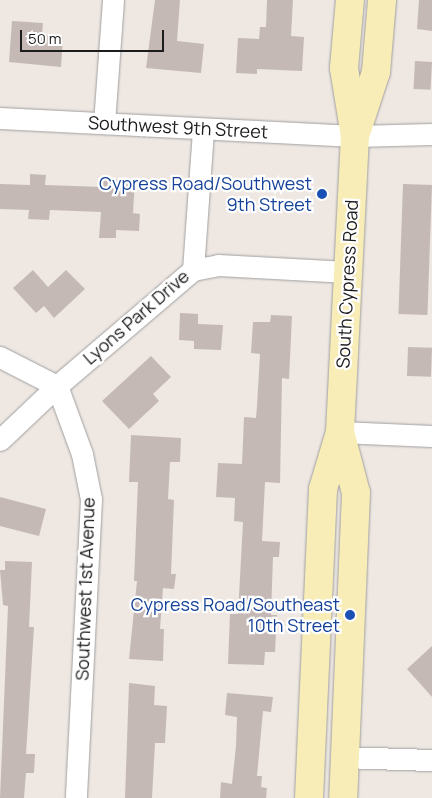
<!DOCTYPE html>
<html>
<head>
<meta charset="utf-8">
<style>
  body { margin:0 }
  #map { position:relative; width:432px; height:798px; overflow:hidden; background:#eee7e2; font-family:Manrope,sans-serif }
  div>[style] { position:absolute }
  .building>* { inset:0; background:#c5b9b6; transform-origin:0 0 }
  .roads { filter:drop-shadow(0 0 1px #a0a0a0) drop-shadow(0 0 1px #a0a0a0) }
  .street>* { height:21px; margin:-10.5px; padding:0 10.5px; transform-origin:10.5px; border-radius:10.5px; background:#fff }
  .secondary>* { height:28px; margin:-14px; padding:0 14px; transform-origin:14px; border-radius:14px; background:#f8edb6 }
  .dots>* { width:14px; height:14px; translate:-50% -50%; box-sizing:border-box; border:2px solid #fff; border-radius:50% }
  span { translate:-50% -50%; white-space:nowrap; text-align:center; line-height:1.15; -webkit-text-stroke:4.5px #fff; paint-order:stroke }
  .street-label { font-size:18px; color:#1c1c1c }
  .transit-label { font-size:18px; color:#164399 }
  .right { translate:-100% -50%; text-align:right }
  .scale { position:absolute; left:20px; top:30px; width:144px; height:22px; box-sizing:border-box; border:2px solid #1c1c1c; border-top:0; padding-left:6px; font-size:15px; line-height:18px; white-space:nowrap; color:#1c1c1c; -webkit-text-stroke:4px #fff; paint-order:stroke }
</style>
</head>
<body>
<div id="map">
  <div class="building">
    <i style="clip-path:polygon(155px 0,180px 0,177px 41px,204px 44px,201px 73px,146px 68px)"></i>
    <i style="clip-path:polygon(267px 0,293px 0,291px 36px,304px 37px,302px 71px,257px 69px,257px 74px,236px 73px,238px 38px,259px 39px,260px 27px,266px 27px)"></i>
    <i style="clip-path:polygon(419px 0,432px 0,432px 31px,417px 29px)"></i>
    <i style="clip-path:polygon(12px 21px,43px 23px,42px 35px,63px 37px,61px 67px,9px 62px)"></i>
    <i style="left:415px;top:61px;width:17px;height:28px;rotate:3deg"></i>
    <i style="clip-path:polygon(30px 174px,46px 175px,45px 185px,102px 187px,102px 179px,135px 180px,133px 213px,140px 214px,139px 231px,116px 230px,116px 238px,99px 238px,101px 212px,50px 210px,49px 220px,28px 219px,29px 210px,0 209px,0 184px,30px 185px)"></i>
    <i style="left:403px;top:184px;width:29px;height:130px;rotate:2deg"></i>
    <i style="clip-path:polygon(33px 270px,48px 287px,66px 270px,85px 289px,54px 318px,44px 306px,36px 313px,13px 288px)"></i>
    <i style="clip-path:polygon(180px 313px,198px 314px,198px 324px,223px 325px,221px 350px,194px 349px,194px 341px,179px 340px)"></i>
    <i style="clip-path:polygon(271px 315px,292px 316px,289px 379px,282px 378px,280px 483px,265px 482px,262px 541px,280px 542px,279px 557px,273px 557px,271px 615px,277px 615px,275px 652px,265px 652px,264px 665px,228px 664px,230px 614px,238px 614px,243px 522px,234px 521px,235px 498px,216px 497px,218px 463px,242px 464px,244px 417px,256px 418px,257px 406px,260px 354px,251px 353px,253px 322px,270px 322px)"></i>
    <i style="left:408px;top:347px;width:24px;height:29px;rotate:2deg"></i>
    <i style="clip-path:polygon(151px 356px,171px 377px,153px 394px,159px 401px,129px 429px,102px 401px)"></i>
    <i style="clip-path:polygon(131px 435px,181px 438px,180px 462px,170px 462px,168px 499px,174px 500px,171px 574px,176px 574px,174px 589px,163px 588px,160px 629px,164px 629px,163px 661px,129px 659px,137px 581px,134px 581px,138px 482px,129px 482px)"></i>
    <i style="clip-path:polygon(0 497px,46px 509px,39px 536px,0 526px)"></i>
    <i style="clip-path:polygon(5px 561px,32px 562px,29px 627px,34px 627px,26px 754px,35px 754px,34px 773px,26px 773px,24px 798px,0 798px,8px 606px,3px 605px,0 570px,5px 570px)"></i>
    <i style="clip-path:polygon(432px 646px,432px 697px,407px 669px)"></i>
    <i style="clip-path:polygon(129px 683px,155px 686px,154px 705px,167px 706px,165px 743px,155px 743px,152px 798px,125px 798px)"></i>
    <i style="clip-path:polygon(227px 693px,273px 697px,271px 712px,263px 711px,257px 776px,262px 776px,261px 787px,267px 788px,266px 798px,220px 798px,221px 782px,232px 784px,236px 746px,237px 717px,225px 715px)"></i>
  </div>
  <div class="roads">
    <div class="street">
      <i style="left:0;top:118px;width:355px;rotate:2.9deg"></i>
      <i style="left:355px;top:136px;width:77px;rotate:-1.5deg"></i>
      <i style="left:104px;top:123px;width:123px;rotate:-85.8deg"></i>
      <i style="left:193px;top:270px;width:25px;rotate:-11deg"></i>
      <i style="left:218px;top:265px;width:130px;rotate:3.1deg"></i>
      <i style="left:0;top:357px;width:64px;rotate:27deg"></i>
      <i style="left:57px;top:386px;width:72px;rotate:69.8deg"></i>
      <i style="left:82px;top:454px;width:46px;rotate:78.7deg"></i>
      <i style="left:91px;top:499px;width:299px;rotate:92.9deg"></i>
      <i style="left:340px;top:432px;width:92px;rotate:2.5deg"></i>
      <i style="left:0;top:440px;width:79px;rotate:-43.5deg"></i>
      <i style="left:57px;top:386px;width:179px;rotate:-40.5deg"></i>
      <i style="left:193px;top:270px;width:141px;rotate:-85.9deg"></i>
      <i style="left:344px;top:757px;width:88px;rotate:2deg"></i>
    </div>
    <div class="secondary">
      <i style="left:357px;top:130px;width:61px;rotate:-71.9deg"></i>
      <i style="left:376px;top:72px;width:72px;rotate:-85.2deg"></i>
      <i style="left:340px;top:432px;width:63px;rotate:75.3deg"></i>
      <i style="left:356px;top:493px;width:305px;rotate:92.4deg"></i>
      <i style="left:309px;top:798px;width:309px;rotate:-87.4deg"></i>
      <i style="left:323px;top:489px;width:59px;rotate:-73.4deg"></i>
      <i style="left:340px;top:432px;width:296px;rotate:-87.1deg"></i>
      <i style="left:355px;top:136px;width:69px;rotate:-99.2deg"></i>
      <i style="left:344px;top:68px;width:68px;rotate:-85deg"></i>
    </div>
  </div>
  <div class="dots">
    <i style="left:322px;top:194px;background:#1a4fb4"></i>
    <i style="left:350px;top:615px;background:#1a4fb4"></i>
  </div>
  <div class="street-label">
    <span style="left:178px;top:127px;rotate:3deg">Southwest 9th Street</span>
    <span style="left:347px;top:284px;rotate:-87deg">South Cypress Road</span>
    <span style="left:136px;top:317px;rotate:-41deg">Lyons Park Drive</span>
    <span style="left:85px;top:589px;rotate:-88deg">Southwest 1st Avenue</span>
  </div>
  <div class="transit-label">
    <span class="right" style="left:312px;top:194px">Cypress Road/Southwest<br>9th Street</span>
    <span class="right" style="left:340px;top:615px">Cypress Road/Southeast<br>10th Street</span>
  </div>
  <div class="scale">50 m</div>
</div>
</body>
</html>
